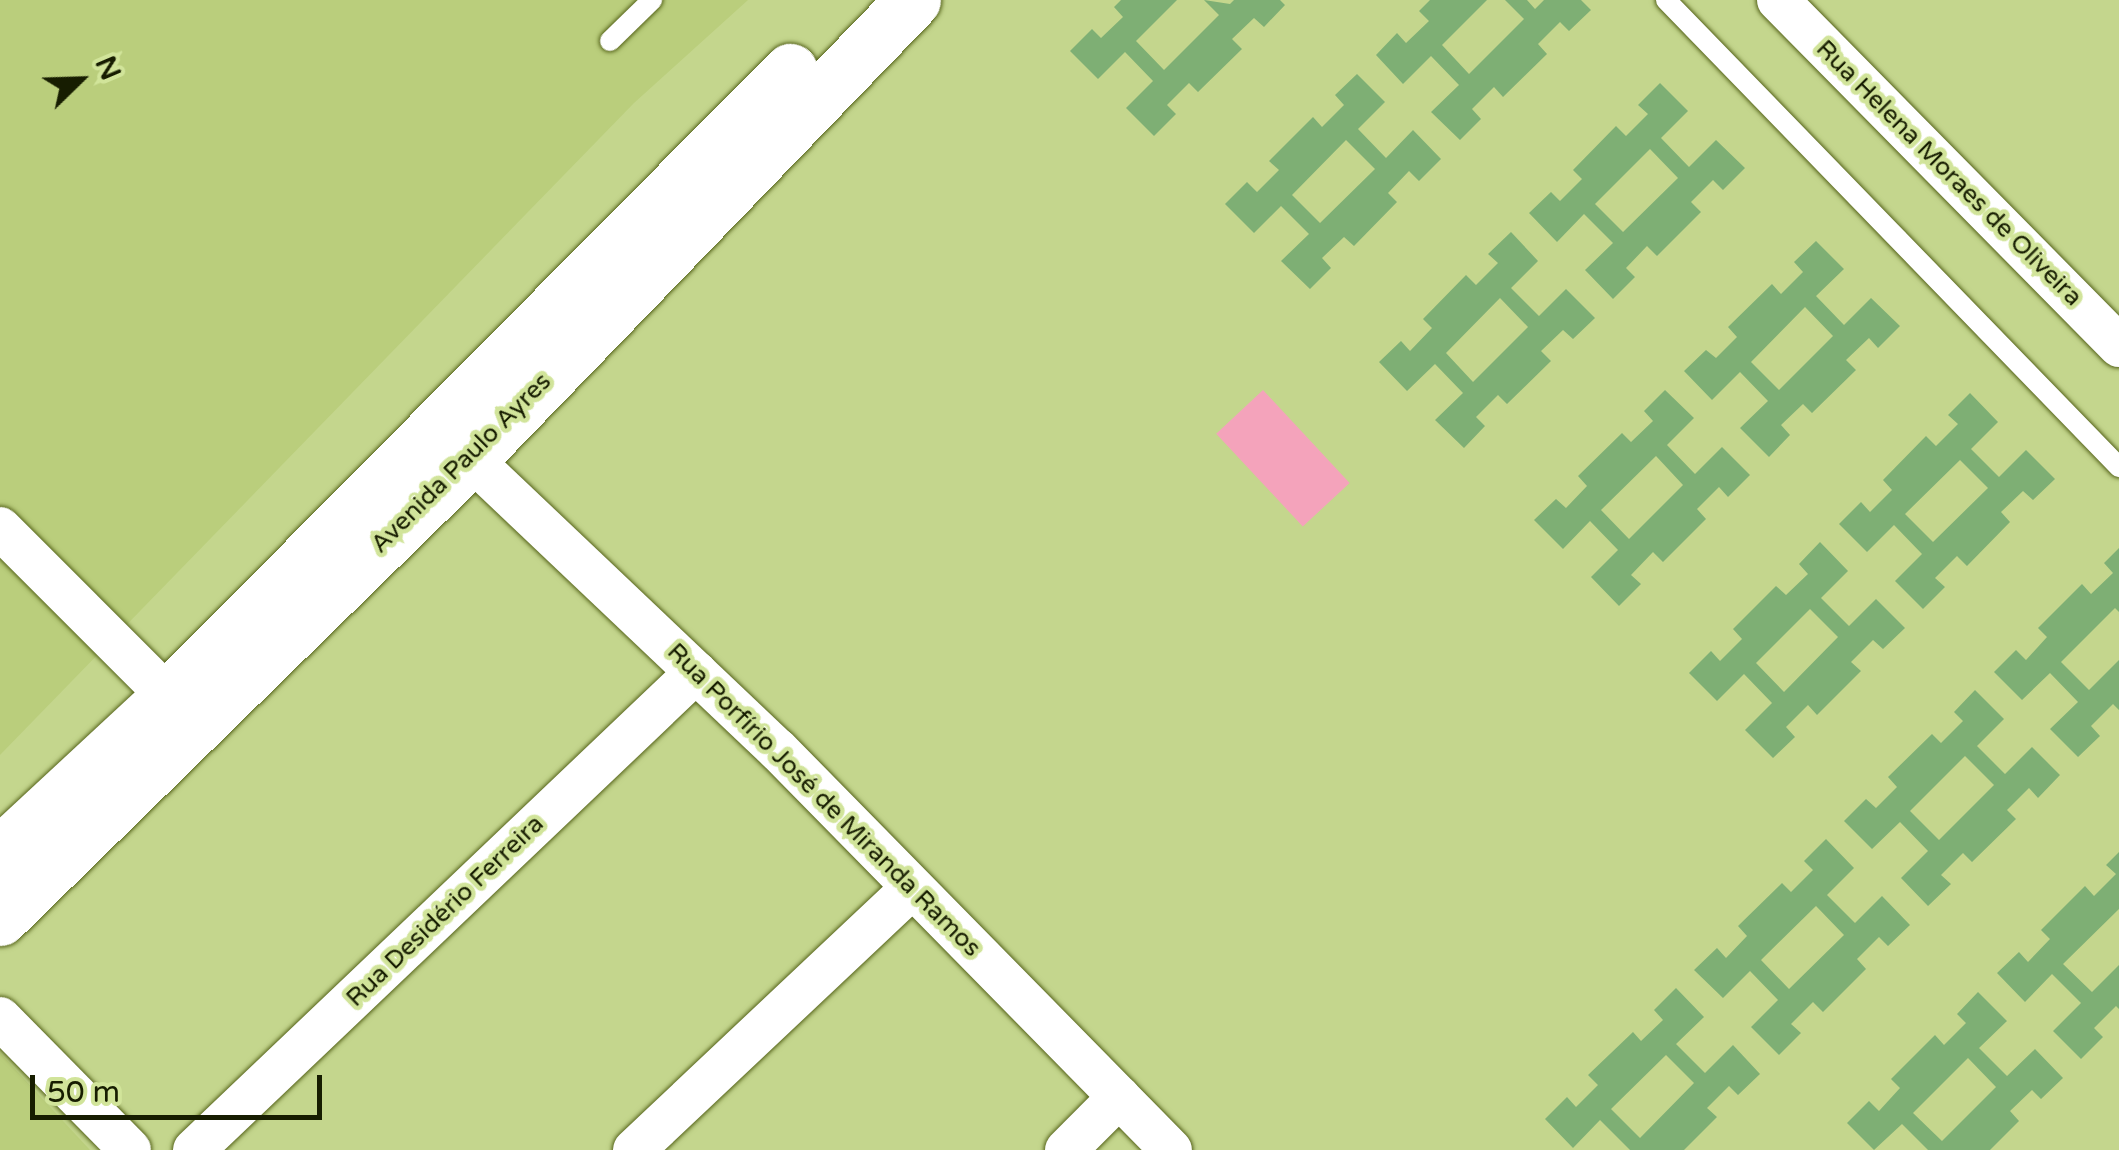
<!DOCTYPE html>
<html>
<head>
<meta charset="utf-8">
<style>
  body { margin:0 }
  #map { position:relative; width:2119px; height:1150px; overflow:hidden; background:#c4d68d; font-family:"Varela Round",sans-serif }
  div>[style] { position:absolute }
  .built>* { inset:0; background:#bace7c }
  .green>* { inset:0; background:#f4a3bb; transform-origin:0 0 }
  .building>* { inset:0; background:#7eaf74 }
  .roads { filter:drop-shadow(0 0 2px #56641b) drop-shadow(0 0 2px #56641b) }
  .service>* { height:20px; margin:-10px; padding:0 10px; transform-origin:10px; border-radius:10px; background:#fff }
  .minor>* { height:42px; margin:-21px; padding:0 21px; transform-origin:21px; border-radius:21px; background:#fff }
  .secondary>* { height:55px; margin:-27.5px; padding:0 27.5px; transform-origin:27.5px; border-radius:27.5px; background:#fff }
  span { translate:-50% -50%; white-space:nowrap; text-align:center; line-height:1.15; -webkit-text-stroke:9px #d1e49a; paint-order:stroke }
  .street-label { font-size:25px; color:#171d01 }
  .north { position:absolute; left:30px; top:30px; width:100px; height:100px; -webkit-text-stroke:8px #d1e49a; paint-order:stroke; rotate:67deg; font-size:28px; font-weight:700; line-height:40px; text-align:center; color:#171d01 }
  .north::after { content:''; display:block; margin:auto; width:35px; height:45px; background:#171d01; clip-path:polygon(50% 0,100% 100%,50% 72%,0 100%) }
  .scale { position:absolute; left:30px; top:1075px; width:292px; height:45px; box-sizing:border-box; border:5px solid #171d01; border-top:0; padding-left:12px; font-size:30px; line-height:35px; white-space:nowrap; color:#171d01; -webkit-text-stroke:8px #d1e49a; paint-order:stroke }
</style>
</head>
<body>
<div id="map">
  <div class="built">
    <i style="clip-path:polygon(0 0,748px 0,634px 103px,0 755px)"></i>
    <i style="clip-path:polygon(0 1053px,90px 1150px,0 1150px)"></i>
  </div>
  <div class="green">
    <i style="left:1263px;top:390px;width:127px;height:64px;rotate:47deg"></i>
  </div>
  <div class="building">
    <i style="clip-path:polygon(1121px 0,1177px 0,1136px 41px,1164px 70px,1219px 15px,1204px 0,1230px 4px,1234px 0,1280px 0,1285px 5px,1264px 27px,1254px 18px,1232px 39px,1242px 49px,1198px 92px,1189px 83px,1167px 105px,1176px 114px,1154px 136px,1126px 108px,1153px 81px,1125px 52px,1098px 79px,1070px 51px,1092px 29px,1101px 38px,1123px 17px,1114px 7px)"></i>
    <i style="clip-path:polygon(1430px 0,1487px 0,1442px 45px,1469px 74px,1524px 19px,1505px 0,1527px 0,1535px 9px,1544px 0,1581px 0,1591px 10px,1569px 31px,1560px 22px,1538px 44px,1547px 54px,1503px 97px,1494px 87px,1472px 109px,1481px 119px,1460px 140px,1431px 112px,1459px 85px,1431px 56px,1403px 84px,1376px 55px,1397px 33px,1406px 43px,1429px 21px,1419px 11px)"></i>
    <i style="clip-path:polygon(evenodd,1357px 74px,1385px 102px,1358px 129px,1386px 158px,1413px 130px,1441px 159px,1419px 181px,1409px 171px,1388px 193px,1397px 202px,1354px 246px,1344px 237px,1322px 258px,1331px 268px,1310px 289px,1281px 261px,1309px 234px,1281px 206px,1254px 233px,1225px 204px,1247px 182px,1257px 192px,1279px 170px,1269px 161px,1313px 117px,1322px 127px,1344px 105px,1335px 95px,1357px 74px,1346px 140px,1375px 169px,1320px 223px,1292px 195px,1346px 140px)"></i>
    <i style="clip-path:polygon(evenodd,1660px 83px,1688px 111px,1661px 138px,1689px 167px,1716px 140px,1745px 168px,1723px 190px,1713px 180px,1691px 202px,1701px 212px,1657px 256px,1647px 246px,1626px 268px,1635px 277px,1613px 299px,1585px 270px,1613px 243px,1584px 214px,1557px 242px,1529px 213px,1551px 192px,1560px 201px,1582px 179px,1573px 170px,1616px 126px,1626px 136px,1648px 114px,1638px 105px,1660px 83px,1650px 149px,1678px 178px,1623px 232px,1595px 204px,1650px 149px)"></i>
    <i style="clip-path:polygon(evenodd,1511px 232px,1538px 261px,1511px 288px,1539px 316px,1566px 289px,1595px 318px,1573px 339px,1563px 330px,1541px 351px,1551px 361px,1507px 404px,1498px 395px,1476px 417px,1485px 426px,1464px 448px,1435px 420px,1463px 393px,1435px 364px,1407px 391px,1379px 362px,1401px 341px,1410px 351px,1432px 328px,1423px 319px,1466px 275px,1476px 285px,1498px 263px,1488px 254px,1511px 232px,1500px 298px,1528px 327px,1473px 382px,1446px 353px,1500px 298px)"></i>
    <i style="clip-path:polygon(evenodd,1816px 241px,1844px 269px,1816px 296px,1844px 325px,1871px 298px,1900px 326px,1878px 348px,1869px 338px,1846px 360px,1856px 370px,1812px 413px,1803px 404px,1781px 425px,1790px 435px,1769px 457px,1740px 428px,1768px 401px,1740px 372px,1712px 400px,1684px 371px,1706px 350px,1716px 358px,1737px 337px,1728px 327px,1772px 284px,1781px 294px,1803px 272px,1794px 262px,1816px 241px,1805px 307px,1833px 336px,1779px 390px,1751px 362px,1805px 307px)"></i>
    <i style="clip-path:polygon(evenodd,1665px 390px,1694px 418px,1667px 445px,1695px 474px,1722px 447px,1750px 475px,1728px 497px,1719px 487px,1697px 509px,1706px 519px,1663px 562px,1653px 552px,1631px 575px,1641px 584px,1619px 606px,1591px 577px,1618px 550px,1590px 521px,1563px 549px,1534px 520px,1556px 499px,1566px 508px,1587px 486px,1578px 476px,1622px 433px,1631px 442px,1653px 421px,1644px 411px,1665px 390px,1656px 456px,1683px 485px,1629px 539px,1601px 510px,1656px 456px)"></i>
    <i style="clip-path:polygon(evenodd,1970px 393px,1998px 422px,1971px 449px,1999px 477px,2026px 450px,2055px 479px,2033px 500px,2023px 491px,2001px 512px,2010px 522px,1967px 566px,1957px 556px,1935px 578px,1945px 587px,1923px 609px,1895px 581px,1922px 554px,1894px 525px,1867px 552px,1839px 524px,1861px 502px,1870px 512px,1892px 490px,1883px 480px,1926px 436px,1936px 446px,1958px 424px,1948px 415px,1970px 393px,1960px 460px,1988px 488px,1933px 542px,1905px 514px,1960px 460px)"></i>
    <i style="clip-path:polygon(evenodd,1820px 542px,1848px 571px,1821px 598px,1849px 626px,1876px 599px,1905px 628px,1883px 649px,1873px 640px,1851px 662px,1861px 671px,1817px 715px,1808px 705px,1786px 727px,1795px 737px,1773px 758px,1745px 730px,1772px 703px,1744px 674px,1717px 701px,1689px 673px,1711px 651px,1720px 661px,1742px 639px,1733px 629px,1776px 586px,1786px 595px,1808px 574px,1799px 564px,1820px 542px,1810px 609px,1838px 637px,1784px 692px,1756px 663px,1810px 609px)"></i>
    <i style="clip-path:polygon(2119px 548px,2119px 612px,2115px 608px,2061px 662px,2089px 690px,2119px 660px,2119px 710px,2113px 704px,2091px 726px,2100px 736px,2078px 757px,2050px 729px,2078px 702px,2050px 673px,2022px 700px,1994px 672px,2016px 650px,2026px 660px,2047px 637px,2038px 628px,2082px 584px,2091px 594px,2113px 573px,2104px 563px)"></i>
    <i style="clip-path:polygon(evenodd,1975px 690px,2004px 719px,1977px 746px,2005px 774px,2032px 747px,2060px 775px,2038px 798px,2029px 788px,2007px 810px,2016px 819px,1972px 862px,1963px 853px,1941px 875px,1951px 884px,1928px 906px,1901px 878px,1928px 851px,1900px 822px,1872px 849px,1844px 821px,1866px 799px,1876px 808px,1897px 787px,1888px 777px,1932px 734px,1941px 743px,1963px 721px,1954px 712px,1975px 690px,1965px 756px,1994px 785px,1939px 840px,1910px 811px,1965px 756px)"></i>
    <i style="clip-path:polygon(evenodd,1826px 839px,1854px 868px,1827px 895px,1855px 923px,1882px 896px,1910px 925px,1888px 946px,1879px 937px,1857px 959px,1866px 969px,1823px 1012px,1813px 1002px,1791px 1024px,1801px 1033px,1779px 1055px,1751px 1027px,1778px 1000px,1750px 971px,1723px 998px,1694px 970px,1717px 948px,1726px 958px,1747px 936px,1738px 926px,1782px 883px,1791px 892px,1813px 870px,1804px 861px,1826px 839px,1816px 906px,1844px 935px,1789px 989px,1761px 960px,1816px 906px)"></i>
    <i style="clip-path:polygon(2119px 852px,2119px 909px,2063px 964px,2092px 992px,2119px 965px,2119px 1009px,2116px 1006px,2094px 1028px,2103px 1037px,2081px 1059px,2053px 1031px,2081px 1003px,2052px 974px,2025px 1002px,1997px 973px,2019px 952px,2028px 962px,2050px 939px,2041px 930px,2085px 886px,2094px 896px,2116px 874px,2106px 865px)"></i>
    <i style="clip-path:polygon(evenodd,1676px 988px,1704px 1017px,1676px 1044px,1705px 1073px,1733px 1045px,1760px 1074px,1738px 1095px,1729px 1086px,1707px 1108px,1717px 1117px,1684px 1150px,1630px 1150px,1600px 1120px,1573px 1148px,1545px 1119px,1567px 1097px,1576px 1107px,1598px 1085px,1588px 1075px,1633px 1032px,1641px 1041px,1663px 1020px,1654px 1010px,1676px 988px,1666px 1055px,1694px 1083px,1640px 1138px,1611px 1109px,1666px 1055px)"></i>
    <i style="clip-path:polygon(evenodd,1978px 992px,2007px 1021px,1979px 1048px,2007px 1076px,2035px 1049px,2063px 1078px,2041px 1099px,2032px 1090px,2010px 1111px,2019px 1121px,1990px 1150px,1928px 1150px,1902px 1124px,1874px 1150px,1847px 1123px,1869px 1101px,1879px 1111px,1900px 1088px,1891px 1079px,1935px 1035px,1944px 1045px,1966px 1023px,1957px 1014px,1978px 992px,1968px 1058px,1996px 1087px,1942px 1141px,1913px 1113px,1968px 1058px)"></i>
  </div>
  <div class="roads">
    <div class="service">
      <i style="left:1666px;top:0;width:651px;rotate:45.87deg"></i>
      <i style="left:610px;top:41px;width:59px;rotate:-44.3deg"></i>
    </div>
    <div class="minor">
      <i style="left:1778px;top:0;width:486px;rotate:45.4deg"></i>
      <i style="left:470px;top:458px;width:423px;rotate:43.5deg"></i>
      <i style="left:777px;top:749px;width:562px;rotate:45.5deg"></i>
      <i style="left:0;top:528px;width:239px;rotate:45deg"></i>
      <i style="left:0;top:1018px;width:185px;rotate:45.4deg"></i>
      <i style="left:194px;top:1150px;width:693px;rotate:-43.6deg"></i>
      <i style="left:634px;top:1150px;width:382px;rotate:-43.3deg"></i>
      <i style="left:1066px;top:1150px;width:75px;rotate:-45deg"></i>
    </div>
    <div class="secondary">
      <i style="left:0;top:854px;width:231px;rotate:-42.9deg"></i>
      <i style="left:169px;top:697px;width:882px;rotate:-45.23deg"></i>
      <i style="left:0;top:918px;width:658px;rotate:-44.38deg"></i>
      <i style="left:470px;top:458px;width:637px;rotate:-45.95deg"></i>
    </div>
  </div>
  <div class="street-label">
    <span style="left:1949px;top:173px;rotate:45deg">Rua Helena Moraes de Oliveira</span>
    <span style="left:461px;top:463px;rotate:-45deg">Avenida Paulo Ayres</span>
    <span style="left:824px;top:800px;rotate:45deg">Rua Porfírio José de Miranda Ramos</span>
    <span style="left:445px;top:911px;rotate:-44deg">Rua Desidério Ferreira</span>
  </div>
  <div class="north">N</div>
  <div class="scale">50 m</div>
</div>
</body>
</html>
